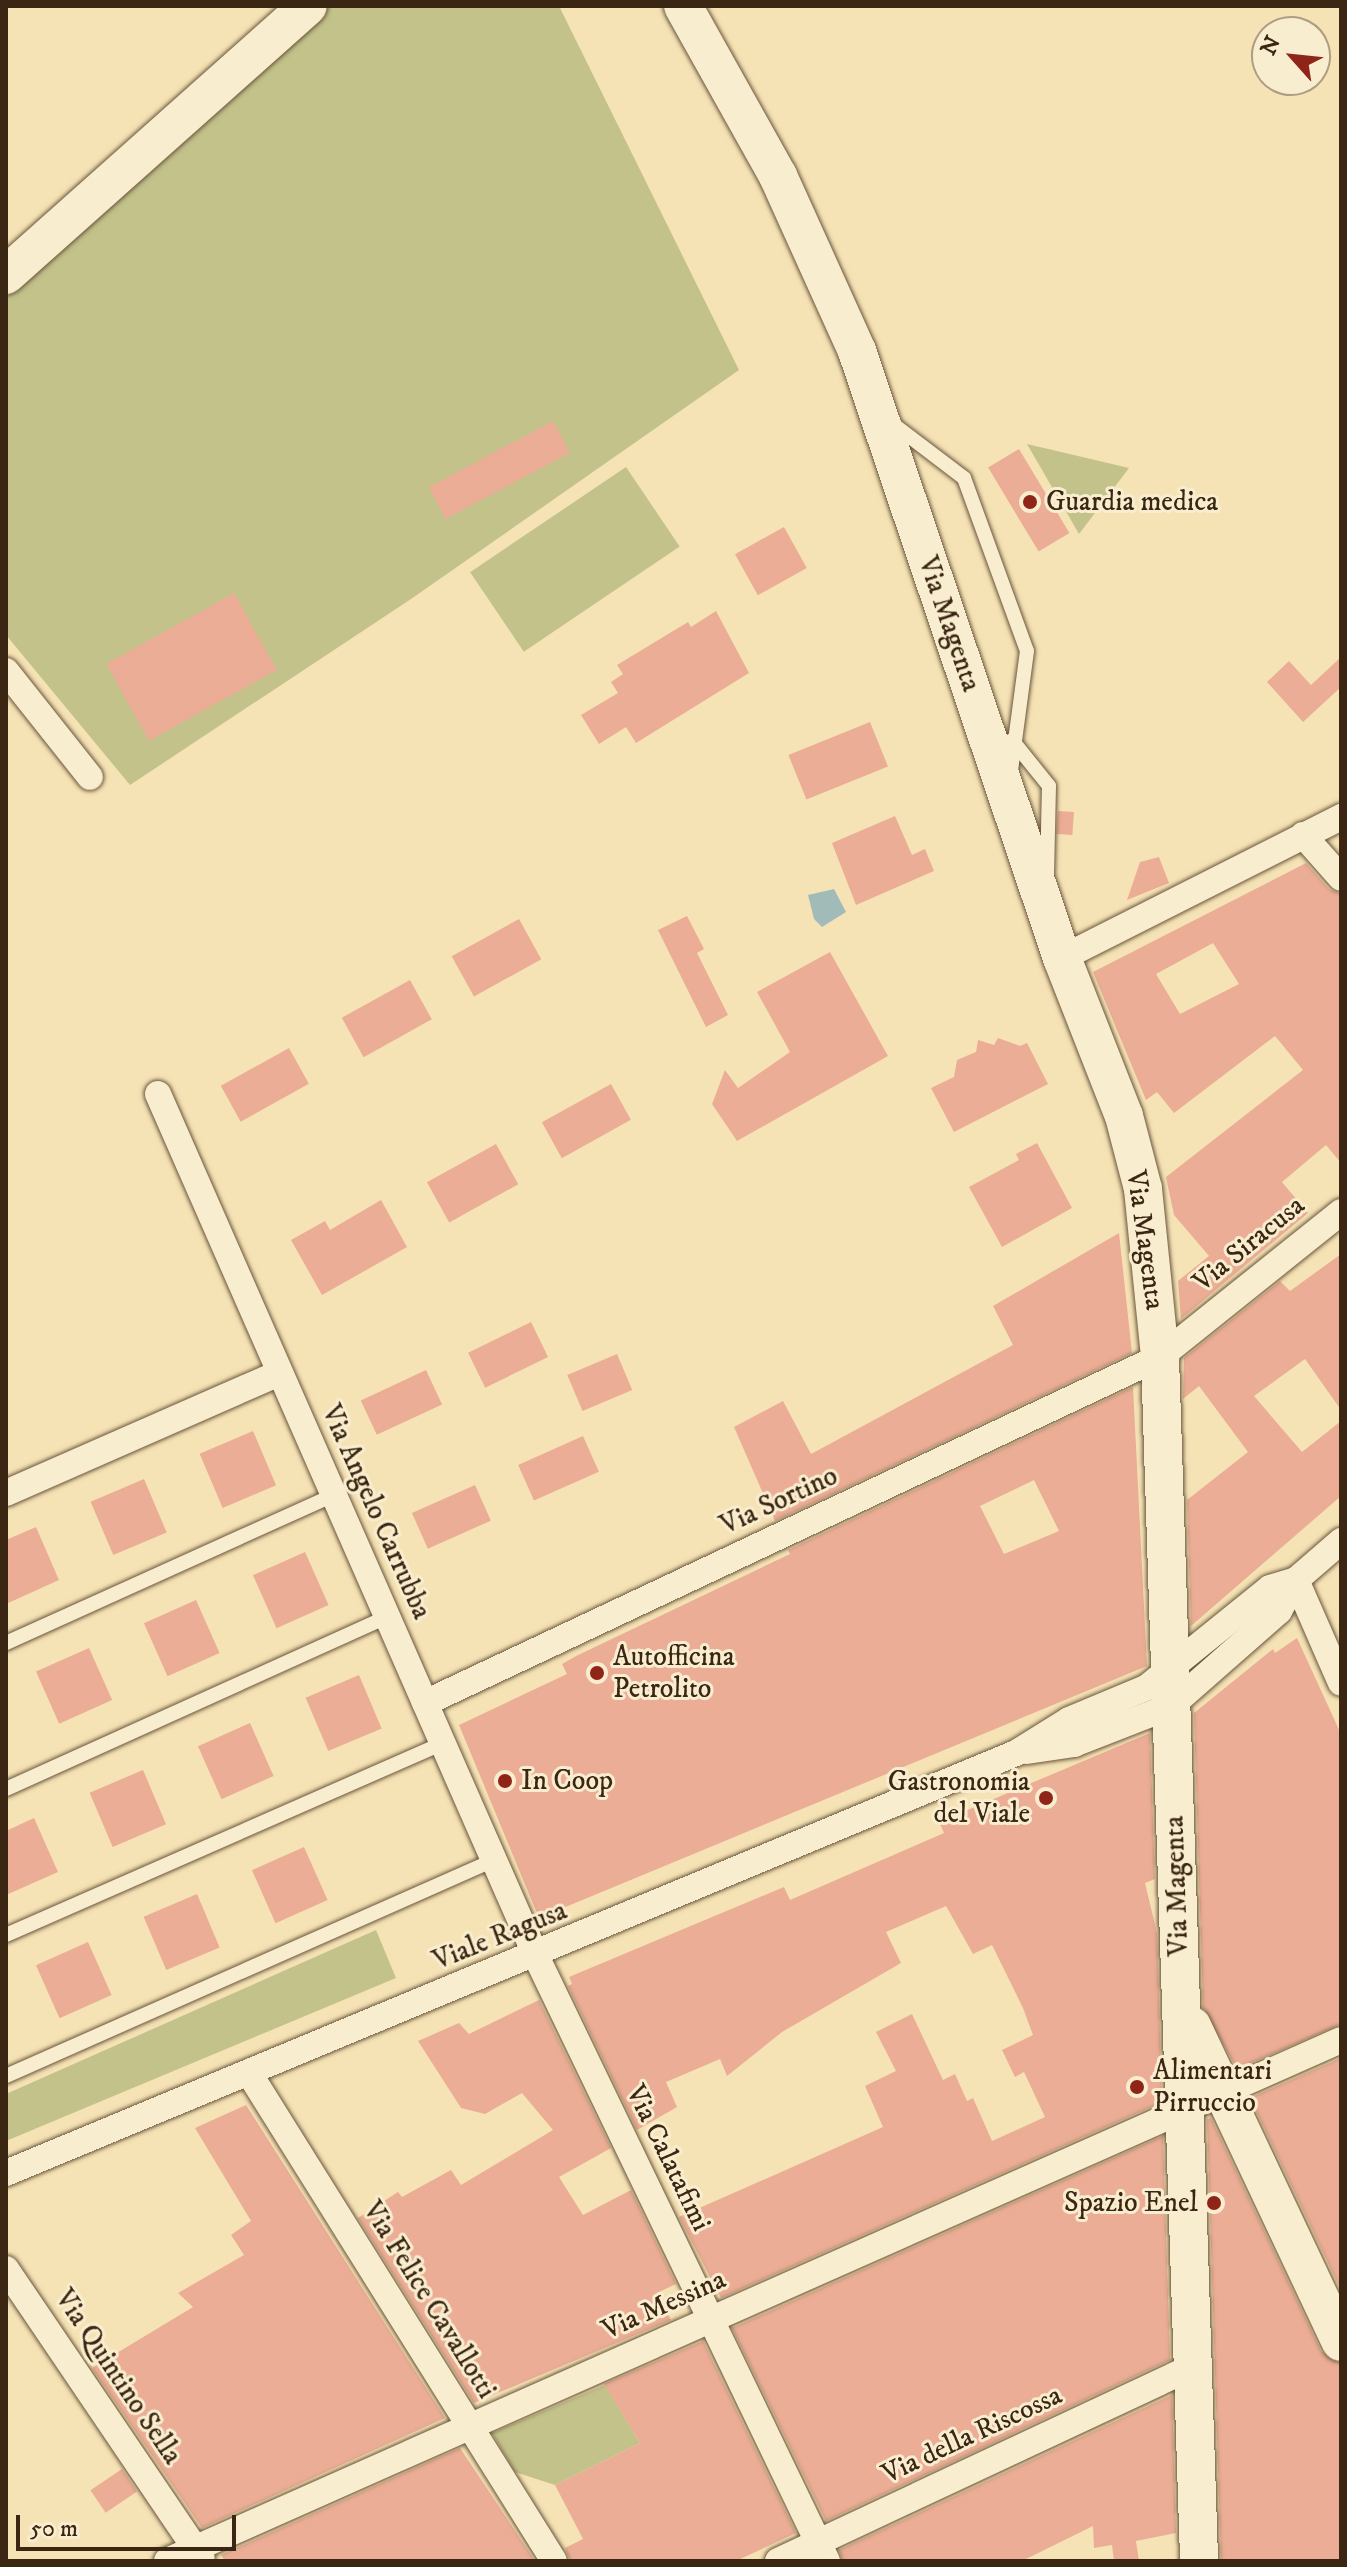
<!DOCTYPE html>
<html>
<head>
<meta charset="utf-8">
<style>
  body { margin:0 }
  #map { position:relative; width:1347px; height:2567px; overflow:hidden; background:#f6e3b5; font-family:"IM FELL DW Pica",serif }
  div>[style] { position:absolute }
  .green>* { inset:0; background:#c2c28a; transform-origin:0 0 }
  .water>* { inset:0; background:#a1bbb8 }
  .building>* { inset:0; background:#ebad95; transform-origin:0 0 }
  .roads { filter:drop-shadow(0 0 2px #69553c) drop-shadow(0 0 2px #69553c) }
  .lane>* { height:14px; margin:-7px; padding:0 7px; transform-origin:7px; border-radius:7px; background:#f9edcf }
  .street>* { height:26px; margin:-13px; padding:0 13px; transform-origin:13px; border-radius:13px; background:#f9edcf }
  .secondary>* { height:38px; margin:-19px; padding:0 19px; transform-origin:19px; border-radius:19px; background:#f9edcf }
  .dots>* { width:22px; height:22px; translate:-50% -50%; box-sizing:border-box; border:4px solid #f9edcf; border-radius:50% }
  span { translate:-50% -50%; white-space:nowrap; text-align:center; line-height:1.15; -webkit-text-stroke:6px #f9edcf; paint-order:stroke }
  .poi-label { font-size:28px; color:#3a2613 }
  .left { translate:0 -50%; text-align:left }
  .right { translate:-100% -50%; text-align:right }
  .street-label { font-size:28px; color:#3a2613 }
  .frame { position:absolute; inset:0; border:8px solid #3a2613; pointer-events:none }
  .north { position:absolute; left:1251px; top:16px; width:80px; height:80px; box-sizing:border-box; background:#f9edcf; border:2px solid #ad9d84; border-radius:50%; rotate:297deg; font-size:22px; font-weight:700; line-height:32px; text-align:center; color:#3a2613 }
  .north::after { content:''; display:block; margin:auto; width:28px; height:36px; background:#8f2418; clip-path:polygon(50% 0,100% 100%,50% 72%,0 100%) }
  .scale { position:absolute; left:16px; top:2515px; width:220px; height:36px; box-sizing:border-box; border:4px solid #3a2613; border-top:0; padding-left:10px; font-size:24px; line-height:28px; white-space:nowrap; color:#3a2613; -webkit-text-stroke:6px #f9edcf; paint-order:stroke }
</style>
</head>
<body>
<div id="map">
  <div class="green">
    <i style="clip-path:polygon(328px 6px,559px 6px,739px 370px,411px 599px,130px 785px,6px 635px,6px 298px)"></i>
    <i style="clip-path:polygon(1027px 444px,1129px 468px,1079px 534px)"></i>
    <i style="left:626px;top:467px;width:96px;height:188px;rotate:56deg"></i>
    <i style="clip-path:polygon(376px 1930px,396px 1978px,6px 2141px,6px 2094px)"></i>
    <i style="clip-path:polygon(605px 2385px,640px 2443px,555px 2485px,515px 2472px,492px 2433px)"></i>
  </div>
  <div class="water">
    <i style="clip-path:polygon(834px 889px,846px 912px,822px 927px,814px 919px,808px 895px)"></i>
  </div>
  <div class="building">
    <i style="left:553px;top:421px;width:36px;height:141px;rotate:62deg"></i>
    <i style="left:1019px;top:449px;width:98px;height:36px;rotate:59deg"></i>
    <i style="left:784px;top:527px;width:47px;height:56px;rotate:61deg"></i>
    <i style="left:234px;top:593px;width:88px;height:146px;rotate:61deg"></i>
    <i style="clip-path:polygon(716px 611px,749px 673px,636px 743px,626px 727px,599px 744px,581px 715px,618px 693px,611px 682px,623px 674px,617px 665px,688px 622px,691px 627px)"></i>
    <i style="clip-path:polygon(1341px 657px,1341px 687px,1303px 722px,1267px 682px,1289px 661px,1311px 685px)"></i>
    <i style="left:870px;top:722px;width:48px;height:88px;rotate:68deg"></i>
    <i style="left:1058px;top:811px;width:16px;height:23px;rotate:4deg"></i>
    <i style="clip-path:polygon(895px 816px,912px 855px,925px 849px,934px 871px,856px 905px,832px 843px)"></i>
    <i style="clip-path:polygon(1159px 857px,1169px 883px,1127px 900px,1140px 862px)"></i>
    <i style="clip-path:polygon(evenodd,1306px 863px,1329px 889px,1341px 894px,1341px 1163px,1326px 1145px,1282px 1182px,1308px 1213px,1181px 1319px,1178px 1281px,1209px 1256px,1174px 1215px,1166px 1177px,1303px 1070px,1275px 1036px,1174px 1113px,1157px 1092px,1146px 1100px,1093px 972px,1306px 863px,1213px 943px,1239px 984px,1180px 1014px,1156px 974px,1213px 943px)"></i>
    <i style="clip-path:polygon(687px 916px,704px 949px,697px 953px,728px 1015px,706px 1027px,658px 930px)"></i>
    <i style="left:519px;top:919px;width:46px;height:77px;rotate:61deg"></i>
    <i style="clip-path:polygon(830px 952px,888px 1056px,737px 1141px,712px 1104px,725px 1070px,738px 1088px,790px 1052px,757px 992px)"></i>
    <i style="left:410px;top:980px;width:45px;height:78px;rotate:61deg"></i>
    <i style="clip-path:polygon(998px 1038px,1020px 1046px,1027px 1043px,1048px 1084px,954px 1132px,931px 1088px,954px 1077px,957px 1060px,976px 1052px,978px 1040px,994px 1045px)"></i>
    <i style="left:289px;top:1048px;width:41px;height:78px;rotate:61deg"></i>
    <i style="left:611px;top:1084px;width:41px;height:79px;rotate:61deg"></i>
    <i style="clip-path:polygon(1037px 1143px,1072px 1208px,1002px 1247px,969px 1187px,1019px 1160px,1016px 1154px)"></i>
    <i style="left:496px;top:1144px;width:46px;height:79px;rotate:61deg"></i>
    <i style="clip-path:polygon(381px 1200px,407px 1247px,322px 1295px,291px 1240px,325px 1221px,330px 1230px)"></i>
    <i style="clip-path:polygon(1119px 1233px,1132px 1353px,775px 1521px,734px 1427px,783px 1401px,811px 1454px,1013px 1345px,993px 1306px)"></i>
    <i style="clip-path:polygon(1341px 1254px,1341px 1410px,1305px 1359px,1254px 1396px,1302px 1452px,1341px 1421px,1341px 1496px,1191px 1626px,1187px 1500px,1248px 1452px,1199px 1386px,1183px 1399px,1184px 1358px,1280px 1281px,1290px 1291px)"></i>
    <i style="left:531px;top:1322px;width:39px;height:70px;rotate:64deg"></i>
    <i style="left:617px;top:1354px;width:39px;height:54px;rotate:67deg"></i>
    <i style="left:426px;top:1370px;width:38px;height:72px;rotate:65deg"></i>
    <i style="clip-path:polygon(evenodd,1133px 1387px,1147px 1666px,539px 1918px,459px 1725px,567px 1674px,562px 1664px,576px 1656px,790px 1554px,788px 1550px,1133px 1387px,1034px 1480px,1059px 1531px,1004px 1554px,980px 1506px,1034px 1480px)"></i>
    <i style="left:253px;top:1431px;width:59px;height:58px;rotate:67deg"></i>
    <i style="left:583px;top:1436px;width:39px;height:71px;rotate:66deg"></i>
    <i style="left:144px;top:1479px;width:58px;height:58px;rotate:67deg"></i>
    <i style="left:475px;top:1485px;width:39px;height:69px;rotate:66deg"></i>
    <i style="clip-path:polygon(36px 1527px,59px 1580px,6px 1604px,6px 1540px)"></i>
    <i style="left:305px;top:1552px;width:58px;height:57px;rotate:66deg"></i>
    <i style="left:196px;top:1600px;width:58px;height:57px;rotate:66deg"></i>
    <i style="clip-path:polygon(1297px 1638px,1341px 1734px,1341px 2024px,1237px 2069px,1203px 2007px,1194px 1713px,1273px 1649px,1275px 1653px)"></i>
    <i style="left:89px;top:1648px;width:57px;height:58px;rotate:66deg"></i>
    <i style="left:359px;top:1675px;width:58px;height:58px;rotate:67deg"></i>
    <i style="left:250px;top:1723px;width:58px;height:57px;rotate:66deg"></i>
    <i style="clip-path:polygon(1150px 1733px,1155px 1879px,1145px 1883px,1157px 1933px,1162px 2102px,721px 2298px,679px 2217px,883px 2127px,865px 2086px,896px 2071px,876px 2032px,912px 2014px,943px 2080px,955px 2074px,967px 2101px,973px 2098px,992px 2141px,1045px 2117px,1024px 2072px,1015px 2077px,1002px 2050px,1033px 2035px,1023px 2008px,992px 1945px,973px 1954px,946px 1906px,886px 1932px,901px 1963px,782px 2032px,727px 2076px,720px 2059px,666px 2082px,677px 2107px,637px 2130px,568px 1986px,572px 1984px,569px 1977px,784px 1887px,790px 1900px,944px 1833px,939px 1822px)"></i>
    <i style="left:143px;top:1770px;width:59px;height:58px;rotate:67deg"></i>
    <i style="clip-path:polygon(34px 1818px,58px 1872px,6px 1895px,6px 1831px)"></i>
    <i style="left:304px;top:1847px;width:58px;height:57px;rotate:66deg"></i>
    <i style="left:197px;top:1894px;width:58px;height:58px;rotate:67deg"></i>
    <i style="left:88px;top:1942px;width:58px;height:57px;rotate:66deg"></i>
    <i style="clip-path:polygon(539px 2000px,611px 2148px,559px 2177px,583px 2215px,631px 2190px,676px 2284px,657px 2293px,671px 2320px,474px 2403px,358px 2218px,398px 2192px,402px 2197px,451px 2170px,461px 2185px,553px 2130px,522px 2093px,485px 2114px,461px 2108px,418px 2041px,459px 2023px,469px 2034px)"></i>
    <i style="clip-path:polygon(1341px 2058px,1341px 2290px,1250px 2098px)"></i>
    <i style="clip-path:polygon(246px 2105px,445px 2418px,202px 2528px,92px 2368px,193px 2307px,178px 2293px,244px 2255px,231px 2235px,251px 2221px,195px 2128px)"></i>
    <i style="clip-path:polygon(1211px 2118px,1321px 2351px,1341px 2364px,1341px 2561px,1221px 2561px,1207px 2119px)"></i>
    <i style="clip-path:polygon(1163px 2136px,1170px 2360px,826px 2521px,732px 2328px)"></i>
    <i style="clip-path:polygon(703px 2341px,796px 2533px,736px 2561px,570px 2561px,565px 2548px,583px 2539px,555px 2485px,640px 2443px,604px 2384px)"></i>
    <i style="clip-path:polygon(1172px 2395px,1176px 2533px,1136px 2541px,1139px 2561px,1114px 2561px,1112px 2545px,1094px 2548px,1093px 2526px,1022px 2561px,843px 2561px,839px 2550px)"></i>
    <i style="clip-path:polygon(460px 2448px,535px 2561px,225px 2561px,221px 2555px)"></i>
    <i style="left:122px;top:2469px;width:27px;height:38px;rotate:56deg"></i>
  </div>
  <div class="roads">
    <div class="lane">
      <i style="left:889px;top:421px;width:94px;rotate:37.2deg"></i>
      <i style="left:964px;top:478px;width:184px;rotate:70deg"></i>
      <i style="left:1027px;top:651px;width:121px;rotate:97.6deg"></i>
      <i style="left:1012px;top:740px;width:59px;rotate:51.2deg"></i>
      <i style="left:1049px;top:786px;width:91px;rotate:91.3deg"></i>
      <i style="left:6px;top:1643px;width:360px;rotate:-24.3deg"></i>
      <i style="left:6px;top:1789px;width:418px;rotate:-24.3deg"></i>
      <i style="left:6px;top:1935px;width:477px;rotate:-23.7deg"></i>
      <i style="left:6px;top:2076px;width:534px;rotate:-23.88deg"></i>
    </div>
    <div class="street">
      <i style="left:6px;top:671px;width:135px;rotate:51.6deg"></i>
      <i style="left:1303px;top:835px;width:57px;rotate:48.5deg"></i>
      <i style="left:1062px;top:958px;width:313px;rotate:-26.8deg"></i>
      <i style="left:158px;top:1094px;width:941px;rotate:66.32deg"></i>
      <i style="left:536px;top:1956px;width:671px;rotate:64.31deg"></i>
      <i style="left:6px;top:1493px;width:299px;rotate:-23.7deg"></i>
      <i style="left:1296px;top:1580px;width:112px;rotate:66.4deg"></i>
      <i style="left:425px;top:1703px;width:812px;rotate:-25.21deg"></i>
      <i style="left:1160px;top:1357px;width:232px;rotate:-38.7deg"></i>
      <i style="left:1027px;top:1751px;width:48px;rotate:-8.5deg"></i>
      <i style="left:1074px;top:1744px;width:104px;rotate:-21.4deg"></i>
      <i style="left:1171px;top:1706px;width:144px;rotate:-41.3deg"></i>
      <i style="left:1279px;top:1611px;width:35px;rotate:-61deg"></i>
      <i style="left:1296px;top:1580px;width:60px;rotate:-40.9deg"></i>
      <i style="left:249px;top:2073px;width:575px;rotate:57.99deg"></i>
      <i style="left:6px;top:2173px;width:1094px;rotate:-22.58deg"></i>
      <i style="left:1016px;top:1753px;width:62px;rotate:-31.9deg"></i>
      <i style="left:1069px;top:1720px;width:83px;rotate:-22.6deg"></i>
      <i style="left:1146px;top:1688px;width:159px;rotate:-38.9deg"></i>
      <i style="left:1270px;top:1588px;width:27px;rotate:-17deg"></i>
      <i style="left:6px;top:2269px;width:349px;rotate:55.9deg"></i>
      <i style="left:167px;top:2561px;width:1284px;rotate:-23.93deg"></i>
      <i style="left:778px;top:2561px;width:458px;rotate:-25.1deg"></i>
    </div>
    <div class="secondary">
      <i style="left:683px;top:6px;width:195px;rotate:60.8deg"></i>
      <i style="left:778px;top:176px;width:192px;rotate:65.7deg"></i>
      <i style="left:857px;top:351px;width:641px;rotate:71.34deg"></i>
      <i style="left:1062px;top:958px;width:170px;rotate:68.6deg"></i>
      <i style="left:1124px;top:1116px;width:75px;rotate:75.4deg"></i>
      <i style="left:1143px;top:1189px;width:169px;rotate:84.2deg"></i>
      <i style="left:1160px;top:1357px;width:1205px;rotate:88.14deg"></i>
      <i style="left:6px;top:275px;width:404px;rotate:-41.7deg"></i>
      <i style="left:1192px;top:2026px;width:349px;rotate:64.8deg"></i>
    </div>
  </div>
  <div class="dots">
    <i style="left:1030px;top:502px;background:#8f2418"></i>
    <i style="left:597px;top:1673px;background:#8f2418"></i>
    <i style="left:505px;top:1781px;background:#8f2418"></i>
    <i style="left:1046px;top:1798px;background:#8f2418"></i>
    <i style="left:1137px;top:2087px;background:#8f2418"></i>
    <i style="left:1214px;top:2203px;background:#8f2418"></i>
  </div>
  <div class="poi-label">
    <span class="left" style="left:1046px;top:502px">Guardia medica</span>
    <span class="left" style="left:613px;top:1673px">Autofficina<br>Petrolito</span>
    <span class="left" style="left:521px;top:1781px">In Coop</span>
    <span class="right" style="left:1030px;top:1798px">Gastronomia<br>del Viale</span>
    <span class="left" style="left:1153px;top:2087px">Alimentari<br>Pirruccio</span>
    <span class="right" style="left:1198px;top:2203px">Spazio Enel</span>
  </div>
  <div class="street-label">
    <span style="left:949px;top:624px;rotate:71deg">Via Magenta</span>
    <span style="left:1145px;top:1240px;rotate:82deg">Via Magenta</span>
    <span style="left:1249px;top:1244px;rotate:-39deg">Via Siracusa</span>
    <span style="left:779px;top:1501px;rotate:-25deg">Via Sortino</span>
    <span style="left:376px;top:1512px;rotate:66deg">Via Angelo Carrubba</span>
    <span style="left:1177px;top:1886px;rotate:-92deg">Via Magenta</span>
    <span style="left:500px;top:1936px;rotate:-22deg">Viale Ragusa</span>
    <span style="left:668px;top:2158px;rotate:64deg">Via Calatafimi</span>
    <span style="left:429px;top:2300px;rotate:58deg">Via Felice Cavallotti</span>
    <span style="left:664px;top:2305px;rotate:-24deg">Via Messina</span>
    <span style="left:118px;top:2377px;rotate:56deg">Via Quintino Sella</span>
    <span style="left:972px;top:2435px;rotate:-25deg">Via della Riscossa</span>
  </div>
  <div class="frame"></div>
  <div class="north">N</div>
  <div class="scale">50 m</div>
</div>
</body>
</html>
